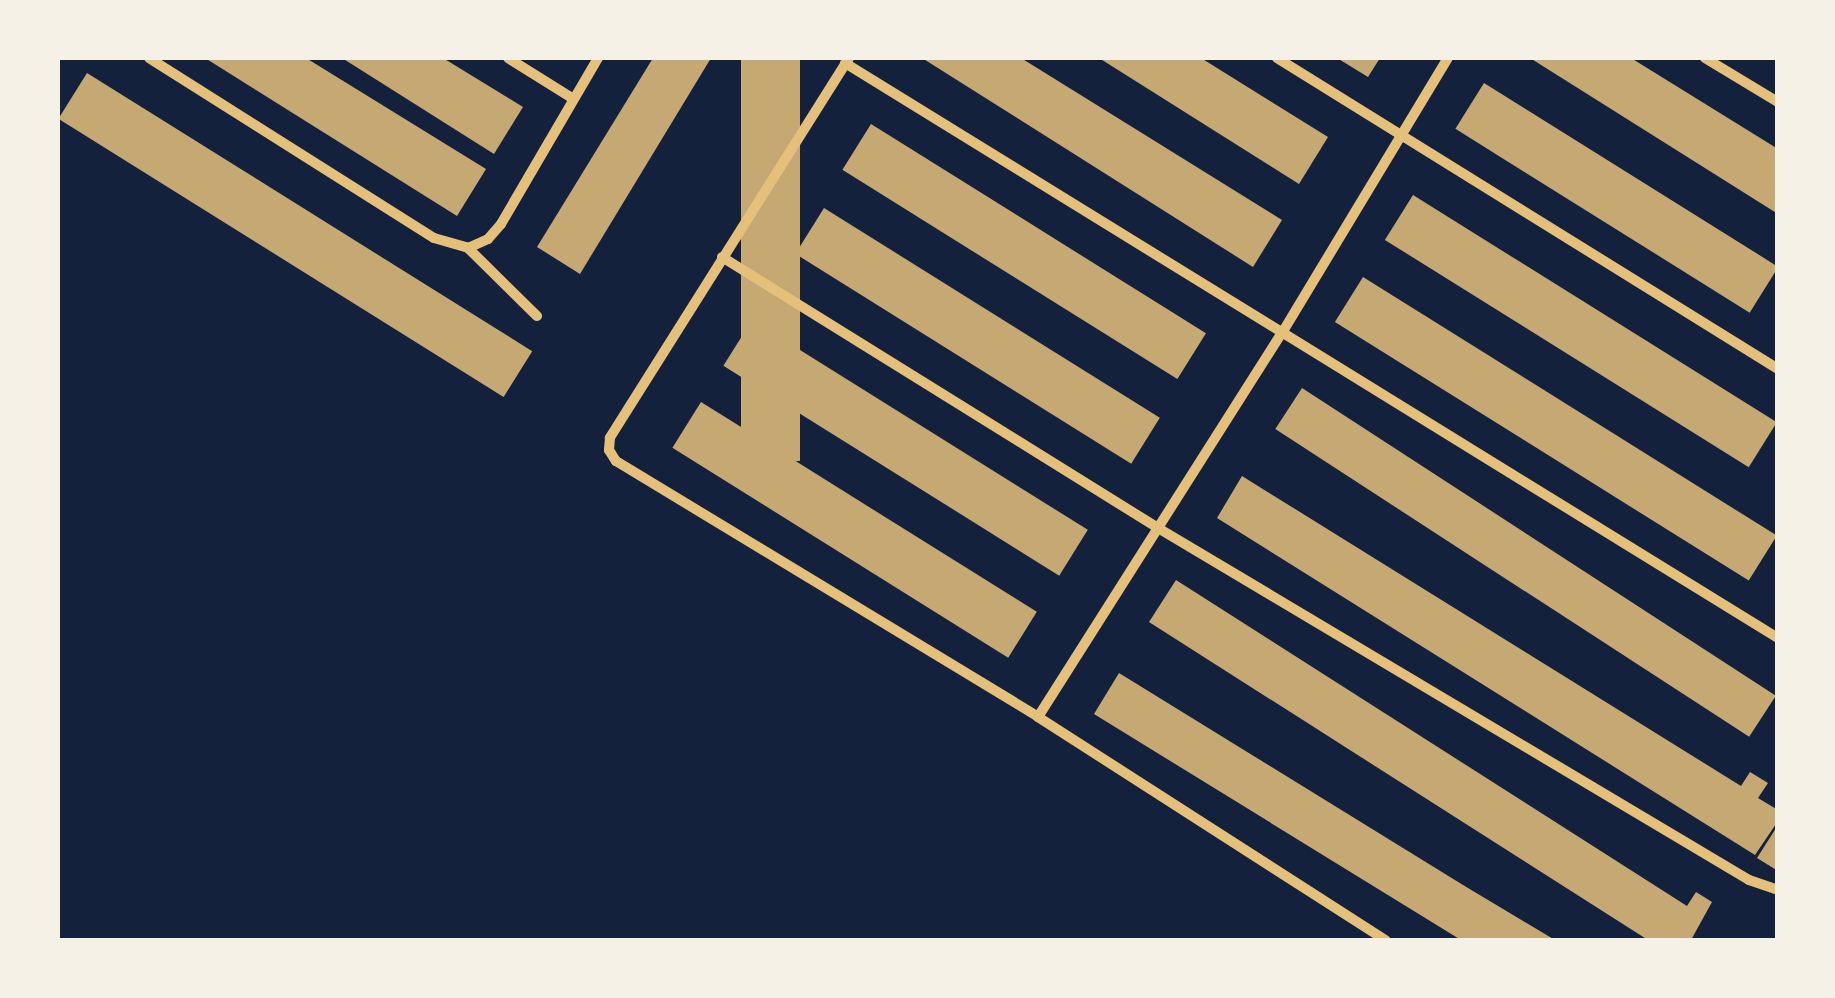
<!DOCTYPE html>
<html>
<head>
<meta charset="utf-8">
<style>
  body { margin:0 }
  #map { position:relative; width:1835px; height:998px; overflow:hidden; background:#14213d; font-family:"Work Sans",sans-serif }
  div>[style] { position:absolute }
  .building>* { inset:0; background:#c6a872; transform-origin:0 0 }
  .minor>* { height:10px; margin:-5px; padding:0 5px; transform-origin:5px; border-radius:5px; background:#e5c07b }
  span { translate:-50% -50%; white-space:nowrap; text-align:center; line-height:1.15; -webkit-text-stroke:8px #f6f1e7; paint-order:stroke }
  .frame { position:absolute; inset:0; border:60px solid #f6f1e7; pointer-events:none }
</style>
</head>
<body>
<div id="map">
  <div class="building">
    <i style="clip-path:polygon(205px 58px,306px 58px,486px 169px,457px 216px)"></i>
    <i style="clip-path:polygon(342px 58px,443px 58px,523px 107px,494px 154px)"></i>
    <i style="clip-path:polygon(653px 58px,711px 58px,580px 274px,537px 247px)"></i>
    <i style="left:741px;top:58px;width:59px;height:403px"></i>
    <i style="clip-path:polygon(922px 58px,1021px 58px,1282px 220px,1253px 267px)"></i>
    <i style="clip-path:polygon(1099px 58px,1201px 58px,1328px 137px,1299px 184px)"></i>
    <i style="clip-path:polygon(1337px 58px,1380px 58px,1368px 77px)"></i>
    <i style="clip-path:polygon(1530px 58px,1631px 58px,1778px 149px,1778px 214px)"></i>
    <i style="left:87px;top:73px;width:525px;height:54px;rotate:32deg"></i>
    <i style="left:1484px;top:83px;width:347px;height:54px;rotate:32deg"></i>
    <i style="left:871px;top:124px;width:395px;height:54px;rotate:32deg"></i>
    <i style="left:1413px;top:195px;width:429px;height:53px;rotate:32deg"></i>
    <i style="left:824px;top:208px;width:396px;height:54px;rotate:32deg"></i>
    <i style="left:1363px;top:277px;width:488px;height:53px;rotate:32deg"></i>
    <i style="left:752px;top:320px;width:396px;height:54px;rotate:32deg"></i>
    <i style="left:1302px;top:388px;width:565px;height:49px;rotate:33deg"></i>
    <i style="left:701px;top:402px;width:396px;height:54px;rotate:32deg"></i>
    <i style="clip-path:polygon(1242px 476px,1741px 786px,1750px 772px,1768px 783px,1758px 798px,1778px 810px,1778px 821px,1755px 855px,1217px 518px)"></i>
    <i style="clip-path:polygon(1176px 580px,1687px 906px,1696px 892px,1712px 902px,1691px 940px,1648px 940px,1149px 622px)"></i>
    <i style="clip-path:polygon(1119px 673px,1463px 885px,1555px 940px,1461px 940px,1094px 714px)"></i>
    <i style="clip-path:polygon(1778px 825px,1778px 871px,1757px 858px)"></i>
  </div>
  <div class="minor">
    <i style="left:149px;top:58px;width:337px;rotate:32.3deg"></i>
    <i style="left:434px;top:238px;width:35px;rotate:16deg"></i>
    <i style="left:468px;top:248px;width:22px;rotate:-24deg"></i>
    <i style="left:488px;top:239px;width:20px;rotate:-49deg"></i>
    <i style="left:501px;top:224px;width:192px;rotate:-59.7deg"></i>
    <i style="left:508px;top:58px;width:75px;rotate:32deg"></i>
    <i style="left:849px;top:58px;width:449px;rotate:122.2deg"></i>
    <i style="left:610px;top:438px;width:12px;rotate:95deg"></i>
    <i style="left:609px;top:450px;width:13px;rotate:58deg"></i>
    <i style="left:616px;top:461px;width:494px;rotate:31.2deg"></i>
    <i style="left:1038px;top:717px;width:413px;rotate:32.7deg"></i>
    <i style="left:1277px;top:58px;width:590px;rotate:31.83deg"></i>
    <i style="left:1705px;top:58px;width:85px;rotate:31.1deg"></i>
    <i style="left:845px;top:63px;width:1096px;rotate:31.65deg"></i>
    <i style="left:468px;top:248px;width:97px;rotate:44.6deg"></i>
    <i style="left:722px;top:257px;width:513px;rotate:31.86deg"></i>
    <i style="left:1158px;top:528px;width:688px;rotate:30.78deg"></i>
    <i style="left:1749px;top:880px;width:31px;rotate:19deg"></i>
    <i style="left:1038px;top:717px;width:455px;rotate:-57.6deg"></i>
    <i style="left:1282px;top:333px;width:321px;rotate:-58.9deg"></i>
  </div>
  <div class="frame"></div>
</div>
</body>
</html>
